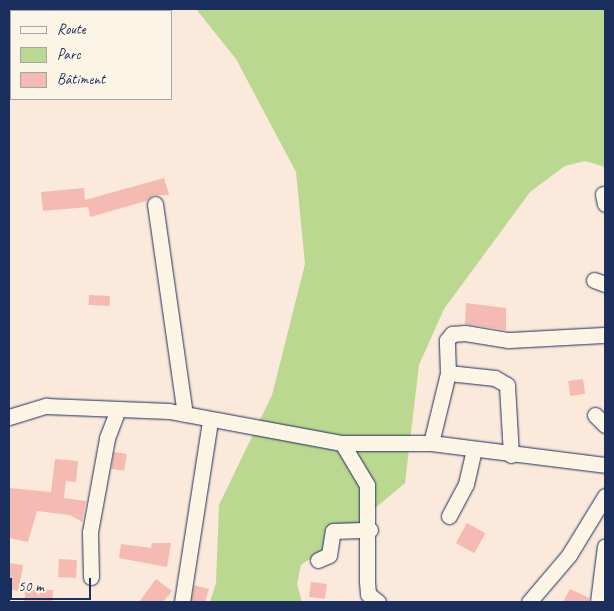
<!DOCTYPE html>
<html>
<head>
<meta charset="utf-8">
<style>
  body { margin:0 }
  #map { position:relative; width:614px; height:611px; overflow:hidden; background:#fbe9db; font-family:Caveat,sans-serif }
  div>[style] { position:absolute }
  .green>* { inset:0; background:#bbd890 }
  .building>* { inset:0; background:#f5bab1; transform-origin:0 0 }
  .roads { filter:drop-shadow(0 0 1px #1b2f5e) drop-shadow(0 0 1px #1b2f5e) }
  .minor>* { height:15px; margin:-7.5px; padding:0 7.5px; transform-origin:7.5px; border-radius:7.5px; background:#fcf5e5 }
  span { translate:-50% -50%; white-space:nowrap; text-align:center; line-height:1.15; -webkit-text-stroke:4px #fcf5e5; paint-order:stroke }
  .frame { position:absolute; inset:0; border:10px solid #1b2f5e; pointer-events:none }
  .legend { position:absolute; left:10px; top:10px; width:162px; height:90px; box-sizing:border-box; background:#fcf5e5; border:1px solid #a2a6af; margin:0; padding:6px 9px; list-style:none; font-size:15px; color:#1b2f5e }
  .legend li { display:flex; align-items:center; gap:10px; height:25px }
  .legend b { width:25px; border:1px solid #a2a6af }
  .scale { position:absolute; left:10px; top:578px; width:81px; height:22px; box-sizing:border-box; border:2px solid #1b2f5e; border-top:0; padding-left:6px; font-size:15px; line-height:18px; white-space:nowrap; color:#1b2f5e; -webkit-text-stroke:4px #fcf5e5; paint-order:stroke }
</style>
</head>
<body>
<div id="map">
  <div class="green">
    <i style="clip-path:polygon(9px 9px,98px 9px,11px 11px,9px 31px)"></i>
    <i style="clip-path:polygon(196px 9px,605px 9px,605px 167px,585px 161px,565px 166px,530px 192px,444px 309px,419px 365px,405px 483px,335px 542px,301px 565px,297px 584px,302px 602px,210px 602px,216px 583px,219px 505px,272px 395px,305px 264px,296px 172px,236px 59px)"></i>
  </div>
  <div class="building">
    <i style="clip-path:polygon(164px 178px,169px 195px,153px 195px,146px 201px,90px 217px,88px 207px,43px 211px,41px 192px,84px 188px,85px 200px)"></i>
    <i style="left:89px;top:295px;width:21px;height:10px;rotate:3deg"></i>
    <i style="clip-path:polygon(466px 303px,506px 308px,506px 330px,465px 324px)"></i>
    <i style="left:583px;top:379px;width:15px;height:15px;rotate:82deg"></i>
    <i style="left:114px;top:452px;width:13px;height:17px;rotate:9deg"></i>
    <i style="clip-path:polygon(55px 459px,78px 461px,76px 482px,66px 481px,64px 498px,86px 501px,82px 522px,70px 515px,37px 511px,28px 542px,9px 538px,9px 488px,51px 492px)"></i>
    <i style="left:467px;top:523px;width:21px;height:23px;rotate:29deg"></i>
    <i style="clip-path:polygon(152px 543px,171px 543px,167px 567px,119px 558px,121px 544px,151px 548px)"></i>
    <i style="left:59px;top:559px;width:18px;height:18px;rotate:3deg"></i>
    <i style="clip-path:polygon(9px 563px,23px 565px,19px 591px,9px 589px)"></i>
    <i style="clip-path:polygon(156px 579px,172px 591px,163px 602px,139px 602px)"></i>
    <i style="left:311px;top:582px;width:16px;height:15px;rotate:7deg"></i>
    <i style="clip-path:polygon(194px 585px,209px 589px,205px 602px,191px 602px)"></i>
    <i style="left:25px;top:589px;width:28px;height:13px;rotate:2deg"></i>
    <i style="clip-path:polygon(570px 589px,589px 598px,589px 602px,563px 602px)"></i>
  </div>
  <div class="roads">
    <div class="minor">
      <i style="left:603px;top:194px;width:10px;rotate:79deg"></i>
      <i style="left:155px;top:204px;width:212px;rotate:81.9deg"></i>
      <i style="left:594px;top:280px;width:12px;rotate:20deg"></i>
      <i style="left:595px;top:415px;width:14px;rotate:45deg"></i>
      <i style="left:9px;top:417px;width:39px;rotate:-17deg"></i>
      <i style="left:46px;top:406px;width:123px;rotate:2.3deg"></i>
      <i style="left:169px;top:411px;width:176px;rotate:10.5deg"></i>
      <i style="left:342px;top:443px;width:89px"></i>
      <i style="left:431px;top:443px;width:175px;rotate:7.2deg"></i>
      <i style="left:342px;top:443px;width:49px;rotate:59.2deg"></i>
      <i style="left:367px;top:485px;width:97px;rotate:90deg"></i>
      <i style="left:367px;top:582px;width:12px;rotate:85deg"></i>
      <i style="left:368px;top:594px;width:13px;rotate:39deg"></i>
      <i style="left:431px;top:443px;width:72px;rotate:-76.3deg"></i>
      <i style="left:511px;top:455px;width:70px;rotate:-93.3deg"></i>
      <i style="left:507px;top:385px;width:14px;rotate:-150deg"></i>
      <i style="left:495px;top:378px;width:47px;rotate:-173.9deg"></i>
      <i style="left:448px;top:373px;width:33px;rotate:-92deg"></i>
      <i style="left:447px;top:340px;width:8px;rotate:-50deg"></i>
      <i style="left:452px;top:334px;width:13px;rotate:-4deg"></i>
      <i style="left:465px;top:333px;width:44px;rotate:9.2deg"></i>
      <i style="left:508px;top:340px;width:97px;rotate:-3deg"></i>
      <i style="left:449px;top:516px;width:36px;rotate:-62deg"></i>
      <i style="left:466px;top:484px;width:36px;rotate:-77deg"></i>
      <i style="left:318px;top:560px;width:12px;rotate:-24deg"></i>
      <i style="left:329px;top:555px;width:24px;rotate:-81deg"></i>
      <i style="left:333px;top:531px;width:37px;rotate:-2deg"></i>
      <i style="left:91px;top:577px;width:45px;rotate:-91.3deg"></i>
      <i style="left:90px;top:532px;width:96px;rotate:-79.7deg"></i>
      <i style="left:107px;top:438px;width:28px;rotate:-69deg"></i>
      <i style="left:182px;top:602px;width:182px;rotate:-81.2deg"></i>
      <i style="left:529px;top:602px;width:62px;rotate:-49.6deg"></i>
      <i style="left:569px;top:555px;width:69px;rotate:-58.6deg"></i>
      <i style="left:598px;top:602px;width:56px;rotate:-82.9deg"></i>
    </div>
  </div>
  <div class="frame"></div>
  <ul class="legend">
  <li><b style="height:6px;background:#fcf5e5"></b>Route</li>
  <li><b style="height:14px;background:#bbd890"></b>Parc</li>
  <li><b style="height:14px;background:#f5bab1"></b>Bâtiment</li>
  </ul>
  <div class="scale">50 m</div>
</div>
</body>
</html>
